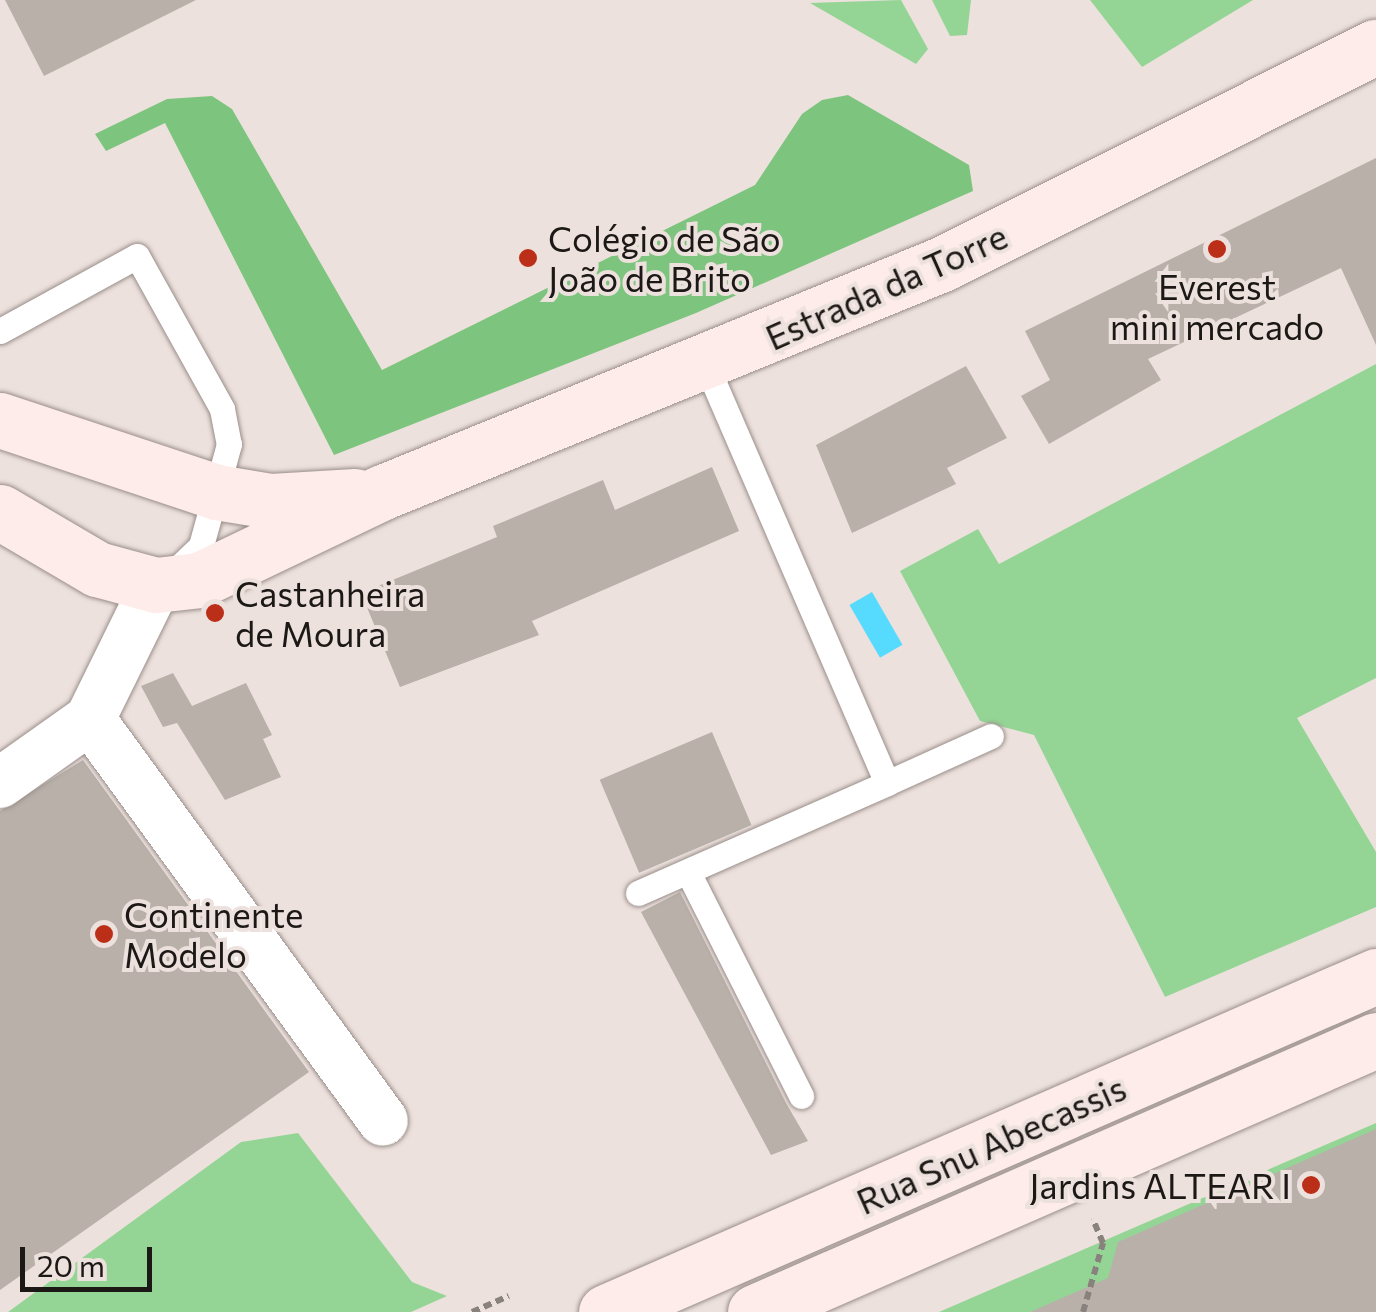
<!DOCTYPE html>
<html>
<head>
<meta charset="utf-8">
<style>
  body { margin:0 }
  #map { position:relative; width:1376px; height:1312px; overflow:hidden; background:#ede1dd; font-family:Commissioner,sans-serif }
  div>[style] { position:absolute }
  .green>* { inset:0; background:#94d595 }
  .forest>* { inset:0; background:#7dc57e }
  .water>* { inset:0; background:#56dafd; transform-origin:0 0 }
  .building>* { inset:0; background:#b8b0a9; transform-origin:0 0 }
  .path>* { height:6px; margin-top:-3px; transform-origin:0; background:repeating-linear-gradient(90deg,#89817e 0 8px,transparent 0 13px) }
  .roads { filter:drop-shadow(0 0 2px #998e8a) drop-shadow(0 0 2px #998e8a) }
  .lane>* { height:25px; margin:-12.5px; padding:0 12.5px; transform-origin:12.5px; border-radius:12.5px; background:#fff }
  .street>* { height:50px; margin:-25px; padding:0 25px; transform-origin:25px; border-radius:25px; background:#fff }
  .secondary>* { height:55px; margin:-27.5px; padding:0 27.5px; transform-origin:27.5px; border-radius:27.5px; background:#fdecea }
  .dots>* { width:28px; height:28px; translate:-50% -50%; box-sizing:border-box; border:5px solid #ede1dd; border-radius:50% }
  span { translate:-50% -50%; white-space:nowrap; text-align:center; line-height:1.15; -webkit-text-stroke:8px #ede1dd; paint-order:stroke }
  .poi-label { font-size:35px; color:#1c1816 }
  .left { translate:0 -50%; text-align:left }
  .right { translate:-100% -50%; text-align:right }
  .street-label { font-size:35px; color:#1c1816 }
  .scale { position:absolute; left:20px; top:1247px; width:132px; height:45px; box-sizing:border-box; border:5px solid #1c1816; border-top:0; padding-left:12px; font-size:30px; line-height:35px; white-space:nowrap; color:#1c1816; -webkit-text-stroke:8px #ede1dd; paint-order:stroke }
</style>
</head>
<body>
<div id="map">
  <div class="green">
    <i style="clip-path:polygon(901px 0,928px 49px,916px 64px,810px 3px)"></i>
    <i style="clip-path:polygon(932px 0,971px 0,967px 35px,950px 36px)"></i>
    <i style="clip-path:polygon(1090px 0,1253px 0,1142px 67px)"></i>
    <i style="clip-path:polygon(1376px 364px,1376px 678px,1297px 718px,1376px 852px,1376px 907px,1165px 997px,1034px 735px,980px 721px,900px 571px,978px 529px,999px 564px)"></i>
    <i style="clip-path:polygon(1376px 1123px,1376px 1312px,939px 1312px)"></i>
    <i style="clip-path:polygon(298px 1133px,412px 1282px,447px 1296px,411px 1312px,8px 1312px,241px 1142px)"></i>
  </div>
  <div class="forest">
    <i style="clip-path:polygon(848px 95px,969px 165px,973px 191px,696px 313px,334px 455px,165px 123px,106px 151px,95px 134px,167px 99px,212px 96px,232px 109px,382px 370px,755px 185px,802px 114px,822px 100px)"></i>
  </div>
  <div class="water">
    <i style="left:872px;top:592px;width:61px;height:26px;rotate:60deg"></i>
  </div>
  <div class="building">
    <i style="clip-path:polygon(5px 0,196px 0,44px 76px)"></i>
    <i style="clip-path:polygon(1376px 158px,1376px 345px,1341px 268px,1148px 359px,1161px 380px,1049px 444px,1021px 396px,1050px 380px,1025px 331px)"></i>
    <i style="clip-path:polygon(966px 366px,1007px 438px,947px 468px,956px 484px,852px 533px,816px 445px)"></i>
    <i style="clip-path:polygon(712px 467px,739px 531px,532px 621px,539px 635px,400px 687px,361px 593px,497px 537px,493px 526px,603px 480px,615px 510px)"></i>
    <i style="clip-path:polygon(173px 673px,192px 706px,246px 683px,272px 735px,263px 739px,281px 777px,225px 800px,177px 723px,163px 727px,141px 686px)"></i>
    <i style="left:712px;top:732px;width:101px;height:122px;rotate:67deg"></i>
    <i style="clip-path:polygon(83px 760px,309px 1072px,0 1290px,0 811px)"></i>
    <i style="clip-path:polygon(680px 892px,786px 1103px,808px 1141px,771px 1155px,641px 912px)"></i>
    <i style="clip-path:polygon(1376px 1129px,1376px 1312px,1030px 1312px,1108px 1278px,1118px 1242px)"></i>
  </div>
  <div class="path">
    <i style="left:472px;top:1312px;width:40px;rotate:-23.4deg"></i>
    <i style="left:1083px;top:1312px;width:72px;rotate:-73.8deg"></i>
    <i style="left:1103px;top:1243px;width:26px;rotate:-113deg"></i>
  </div>
  <div class="roads">
    <div class="lane">
      <i style="left:0;top:331px;width:156px;rotate:-28.7deg"></i>
      <i style="left:137px;top:256px;width:175px;rotate:60.9deg"></i>
      <i style="left:222px;top:409px;width:36px;rotate:79deg"></i>
      <i style="left:229px;top:444px;width:106px;rotate:105.4deg"></i>
      <i style="left:201px;top:546px;width:39px;rotate:136deg"></i>
      <i style="left:887px;top:783px;width:114px;rotate:-24.3deg"></i>
      <i style="left:688px;top:872px;width:251px;rotate:63.2deg"></i>
      <i style="left:638px;top:893px;width:272px;rotate:-23.8deg"></i>
      <i style="left:887px;top:783px;width:456px;rotate:-113.4deg"></i>
    </div>
    <div class="street">
      <i style="left:90px;top:719px;width:497px;rotate:53.9deg"></i>
      <i style="left:0;top:783px;width:110px;rotate:-35.4deg"></i>
      <i style="left:90px;top:719px;width:149px;rotate:-63.8deg"></i>
    </div>
    <div class="secondary">
      <i style="left:0;top:420px;width:228px;rotate:18.4deg"></i>
      <i style="left:216px;top:492px;width:56px;rotate:9.3deg"></i>
      <i style="left:271px;top:501px;width:84px;rotate:-3.4deg"></i>
      <i style="left:0;top:512px;width:113px;rotate:30.4deg"></i>
      <i style="left:97px;top:569px;width:61px;rotate:15.2deg"></i>
      <i style="left:156px;top:585px;width:43px;rotate:-6.6deg"></i>
      <i style="left:199px;top:580px;width:204px;rotate:-25.6deg"></i>
      <i style="left:383px;top:492px;width:604px;rotate:-22.19deg"></i>
      <i style="left:942px;top:264px;width:485px;rotate:-26.6deg"></i>
      <i style="left:606px;top:1312px;width:840px;rotate:-23.57deg"></i>
      <i style="left:755px;top:1312px;width:678px;rotate:-23.65deg"></i>
    </div>
  </div>
  <div class="dots">
    <i style="left:1217px;top:249px;background:#bb2f18"></i>
    <i style="left:528px;top:258px;background:#bb2f18"></i>
    <i style="left:215px;top:613px;background:#bb2f18"></i>
    <i style="left:104px;top:934px;background:#bb2f18"></i>
    <i style="left:1311px;top:1185px;background:#bb2f18"></i>
  </div>
  <div class="poi-label">
    <span class="left" style="left:548px;top:258px">Colégio de São<br>João de Brito</span>
    <span style="left:1217px;top:306px">Everest<br>mini mercado</span>
    <span class="left" style="left:235px;top:613px">Castanheira<br>de Moura</span>
    <span class="left" style="left:124px;top:934px">Continente<br>Modelo</span>
    <span class="right" style="left:1291px;top:1185px">Jardins ALTEAR I</span>
  </div>
  <div class="street-label">
    <span style="left:886px;top:286px;rotate:-24deg">Estrada da Torre</span>
    <span style="left:991px;top:1144px;rotate:-24deg">Rua Snu Abecassis</span>
  </div>
  <div class="scale">20 m</div>
</div>
</body>
</html>
